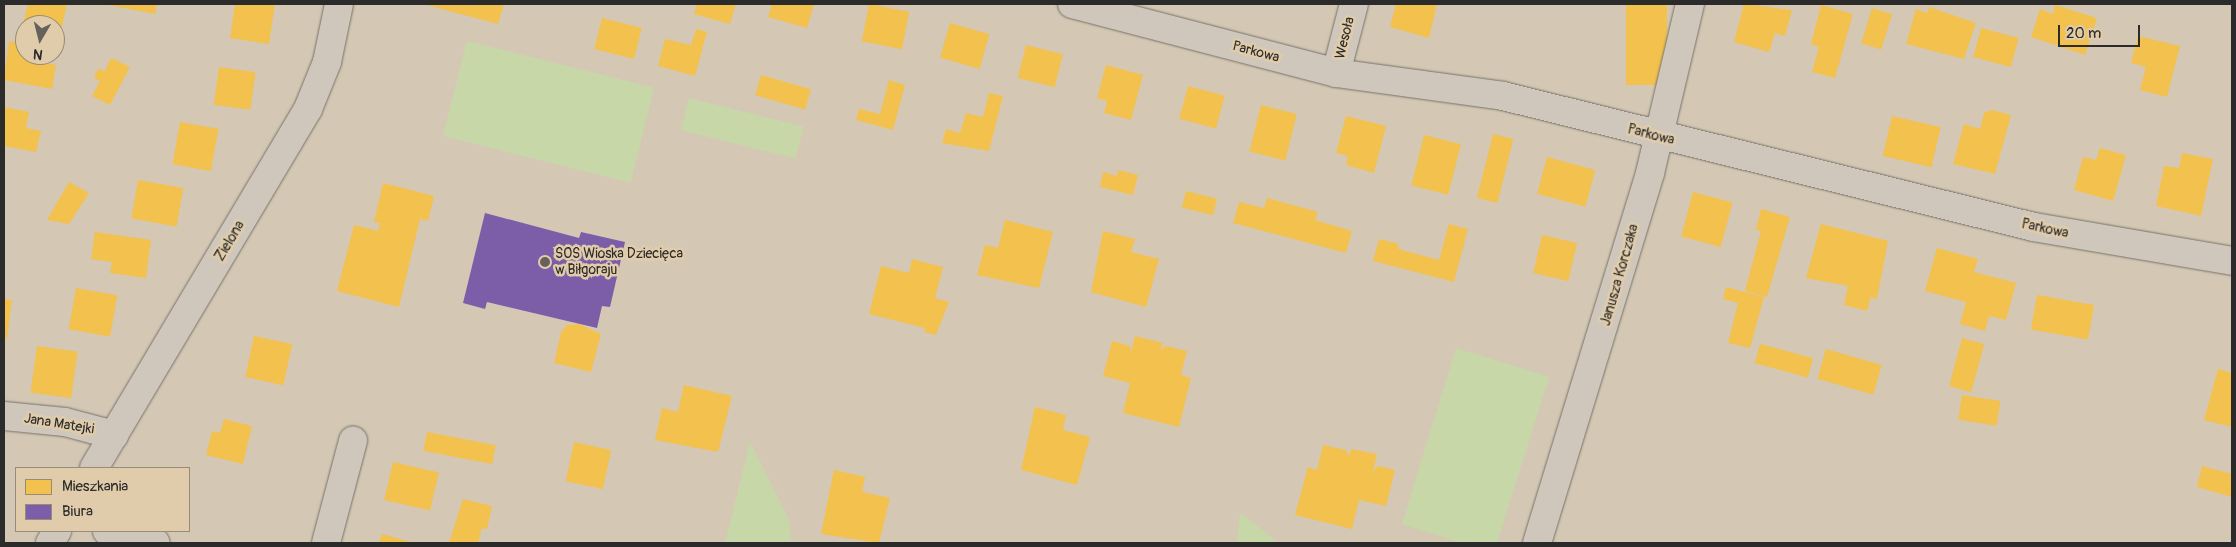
<!DOCTYPE html>
<html>
<head>
<meta charset="utf-8">
<style>
  body { margin:0 }
  #map { position:relative; width:2236px; height:547px; overflow:hidden; background:#d4c8b4; font-family:Pangolin,sans-serif }
  div>[style] { position:absolute }
  .green>* { inset:0; background:#c7d7a8; transform-origin:0 0 }
  .homes>* { inset:0; background:#f2c14e; transform-origin:0 0 }
  .offices>* { inset:0; background:#7b5ea7 }
  .roads { filter:drop-shadow(0 0 1px #777269) drop-shadow(0 0 1px #777269) }
  .street>* { height:28px; margin:-14px; padding:0 14px; transform-origin:14px; border-radius:14px; background:#cfc7bb }
  .dots>* { width:14px; height:14px; translate:-50% -50%; box-sizing:border-box; border:2px solid #e0ccaa; border-radius:50% }
  span { translate:-50% -50%; white-space:nowrap; text-align:center; line-height:1.15; -webkit-text-stroke:5px #e0ccaa; paint-order:stroke }
  .street-label { font-size:14px; color:#2b2b2b }
  .poi-label { font-size:14px; color:#2b2b2b }
  .left { translate:0 -50%; text-align:left }
  .frame { position:absolute; inset:0; border:5px solid #2b2b2b; pointer-events:none }
  .legend { position:absolute; left:15px; top:467px; width:175px; height:65px; box-sizing:border-box; background:#e0ccaa; border:1px solid #988c77; margin:0; padding:6px 9px; list-style:none; font-size:15px; color:#2b2b2b }
  .legend li { display:flex; align-items:center; gap:10px; height:25px }
  .legend b { width:25px; border:1px solid #988c77 }
  .north { position:absolute; left:15px; top:15px; width:50px; height:50px; box-sizing:border-box; background:#e0ccaa; border:1px solid #988c77; border-radius:50%; rotate:188deg; font-size:14px; font-weight:700; line-height:20px; text-align:center; color:#2b2b2b }
  .north::after { content:''; display:block; margin:auto; width:18px; height:22px; background:#66625b; clip-path:polygon(50% 0,100% 100%,50% 72%,0 100%) }
  .scale { position:absolute; left:2058px; top:25px; width:82px; height:22px; box-sizing:border-box; border:2px solid #2b2b2b; border-top:0; padding-left:6px; font-size:15px; line-height:18px; white-space:nowrap; color:#2b2b2b; -webkit-text-stroke:4px #e0ccaa; paint-order:stroke }
</style>
</head>
<body>
<div id="map">
  <div class="green">
    <i style="left:467px;top:41px;width:193px;height:98px;rotate:14deg"></i>
    <i style="left:689px;top:98px;width:118px;height:33px;rotate:14deg"></i>
    <i style="clip-path:polygon(1456px 348px,1549px 377px,1497px 543px,1462px 543px,1402px 524px)"></i>
    <i style="clip-path:polygon(750px 442px,789px 520px,791px 543px,725px 543px)"></i>
    <i style="clip-path:polygon(1240px 513px,1279px 543px,1237px 543px)"></i>
  </div>
  <div class="homes">
    <i style="clip-path:polygon(28px 4px,67px 4px,61px 31px,55px 30px,55px 25px,23px 24px)"></i>
    <i style="clip-path:polygon(103px 4px,157px 4px,155px 14px)"></i>
    <i style="clip-path:polygon(235px 4px,275px 4px,269px 44px,230px 38px)"></i>
    <i style="clip-path:polygon(423px 4px,504px 4px,498px 24px)"></i>
    <i style="clip-path:polygon(697px 4px,736px 4px,730px 24px,694px 14px)"></i>
    <i style="clip-path:polygon(772px 4px,814px 4px,807px 28px,768px 17px)"></i>
    <i style="left:869px;top:4px;width:41px;height:38px;rotate:11deg"></i>
    <i style="clip-path:polygon(1396px 4px,1437px 4px,1429px 38px,1390px 27px)"></i>
    <i style="left:1626px;top:4px;width:41px;height:81px"></i>
    <i style="clip-path:polygon(1744px 4px,1792px 10px,1785px 36px,1775px 33px,1769px 52px,1734px 42px)"></i>
    <i style="clip-path:polygon(1821px 5px,1853px 14px,1835px 78px,1812px 72px,1819px 47px,1811px 44px)"></i>
    <i style="clip-path:polygon(2055px 5px,2097px 18px,2085px 55px,2031px 37px,2040px 9px,2053px 14px)"></i>
    <i style="clip-path:polygon(1929px 7px,1976px 23px,1964px 59px,1906px 44px,1916px 9px,1927px 13px)"></i>
    <i style="left:1872px;top:8px;width:21px;height:37px;rotate:17deg"></i>
    <i style="left:602px;top:18px;width:41px;height:32px;rotate:14deg"></i>
    <i style="left:950px;top:23px;width:41px;height:36px;rotate:16deg"></i>
    <i style="left:1981px;top:28px;width:39px;height:30px;rotate:15deg"></i>
    <i style="clip-path:polygon(696px 29px,707px 32px,695px 76px,658px 66px,665px 39px,691px 45px)"></i>
    <i style="clip-path:polygon(2138px 36px,2180px 46px,2167px 97px,2140px 90px,2146px 67px,2131px 63px)"></i>
    <i style="clip-path:polygon(9px 41px,25px 44px,25px 55px,45px 55px,44px 63px,56px 65px,52px 89px,4px 80px)"></i>
    <i style="left:1026px;top:45px;width:38px;height:34px;rotate:14deg"></i>
    <i style="clip-path:polygon(111px 58px,130px 67px,110px 105px,92px 96px,100px 81px,94px 78px,98px 69px,105px 71px)"></i>
    <i style="clip-path:polygon(1106px 65px,1143px 75px,1131px 120px,1104px 113px,1107px 101px,1097px 98px)"></i>
    <i style="left:219px;top:67px;width:37px;height:38px;rotate:8deg"></i>
    <i style="left:761px;top:75px;width:52px;height:21px;rotate:16deg"></i>
    <i style="clip-path:polygon(889px 80px,905px 85px,893px 130px,856px 120px,859px 109px,880px 114px)"></i>
    <i style="left:1188px;top:86px;width:38px;height:34px;rotate:15deg"></i>
    <i style="clip-path:polygon(989px 93px,1003px 96px,989px 151px,942px 143px,946px 129px,960px 133px,966px 113px,983px 117px)"></i>
    <i style="left:1261px;top:105px;width:37px;height:48px;rotate:14deg"></i>
    <i style="clip-path:polygon(4px 107px,29px 112px,26px 128px,41px 131px,36px 152px,4px 146px)"></i>
    <i style="clip-path:polygon(1992px 110px,2011px 115px,1995px 174px,1953px 164px,1964px 124px,1980px 129px,1984px 113px)"></i>
    <i style="clip-path:polygon(1346px 116px,1386px 126px,1374px 173px,1346px 165px,1348px 156px,1336px 153px)"></i>
    <i style="left:1892px;top:116px;width:50px;height:41px;rotate:13deg"></i>
    <i style="left:180px;top:122px;width:39px;height:43px;rotate:10deg"></i>
    <i style="left:1493px;top:134px;width:21px;height:66px;rotate:14deg"></i>
    <i style="left:1424px;top:135px;width:38px;height:52px;rotate:14deg"></i>
    <i style="clip-path:polygon(2100px 148px,2126px 155px,2113px 201px,2074px 190px,2083px 157px,2096px 160px)"></i>
    <i style="clip-path:polygon(2182px 153px,2213px 159px,2201px 216px,2156px 206px,2164px 166px,2179px 168px)"></i>
    <i style="left:1547px;top:157px;width:50px;height:38px;rotate:15deg"></i>
    <i style="clip-path:polygon(1118px 170px,1138px 175px,1133px 195px,1100px 187px,1103px 172px,1117px 176px)"></i>
    <i style="left:138px;top:180px;width:46px;height:39px;rotate:10deg"></i>
    <i style="clip-path:polygon(69px 182px,89px 193px,69px 224px,47px 220px)"></i>
    <i style="clip-path:polygon(383px 183px,434px 196px,428px 221px,420px 219px,399px 307px,337px 291px,354px 225px,378px 231px,380px 223px,374px 222px)"></i>
    <i style="left:1186px;top:191px;width:32px;height:17px;rotate:14deg"></i>
    <i style="left:1693px;top:192px;width:41px;height:46px;rotate:15deg"></i>
    <i style="clip-path:polygon(1267px 198px,1318px 212px,1315px 220px,1352px 231px,1346px 253px,1233px 223px,1239px 202px,1264px 208px)"></i>
    <i style="clip-path:polygon(1761px 209px,1790px 217px,1767px 297px,1745px 291px,1761px 231px,1756px 230px)"></i>
    <i style="clip-path:polygon(1005px 220px,1053px 232px,1039px 288px,977px 275px,985px 245px,998px 248px)"></i>
    <i style="clip-path:polygon(1449px 224px,1468px 229px,1454px 282px,1373px 261px,1379px 239px,1399px 244px,1398px 249px,1439px 260px)"></i>
    <i style="clip-path:polygon(1821px 224px,1888px 241px,1877px 299px,1871px 297px,1867px 311px,1844px 305px,1848px 286px,1806px 278px)"></i>
    <i style="clip-path:polygon(1103px 231px,1135px 239px,1131px 252px,1159px 259px,1146px 307px,1091px 292px)"></i>
    <i style="clip-path:polygon(95px 232px,151px 240px,146px 278px,110px 273px,112px 262px,91px 259px)"></i>
    <i style="left:1542px;top:235px;width:36px;height:39px;rotate:13deg"></i>
    <i style="clip-path:polygon(1937px 248px,1978px 259px,1974px 272px,2016px 283px,2006px 320px,1989px 316px,1985px 331px,1960px 324px,1966px 302px,1925px 291px)"></i>
    <i style="clip-path:polygon(912px 259px,943px 267px,935px 298px,949px 302px,936px 335px,924px 332px,925px 328px,869px 314px,881px 266px,909px 273px)"></i>
    <i style="clip-path:polygon(1726px 287px,1764px 297px,1750px 348px,1728px 343px,1738px 303px,1723px 299px)"></i>
    <i style="left:76px;top:288px;width:42px;height:42px;rotate:10deg"></i>
    <i style="left:2037px;top:295px;width:58px;height:35px;rotate:10deg"></i>
    <i style="clip-path:polygon(4px 299px,12px 300px,7px 339px,4px 338px)"></i>
    <i style="clip-path:polygon(579px 324px,601px 334px,591px 372px,554px 363px,561px 332px,567px 325px)"></i>
    <i style="left:254px;top:336px;width:39px;height:42px;rotate:12deg"></i>
    <i style="clip-path:polygon(1135px 336px,1163px 343px,1161px 350px,1166px 346px,1187px 351px,1181px 375px,1191px 378px,1179px 427px,1123px 413px,1130px 383px,1103px 376px,1112px 341px,1130px 346px,1131px 352px)"></i>
    <i style="left:1962px;top:338px;width:23px;height:50px;rotate:15deg"></i>
    <i style="left:1760px;top:344px;width:55px;height:20px;rotate:15deg"></i>
    <i style="left:37px;top:346px;width:41px;height:47px;rotate:8deg"></i>
    <i style="left:1826px;top:349px;width:58px;height:31px;rotate:16deg"></i>
    <i style="clip-path:polygon(2218px 369px,2232px 373px,2232px 427px,2204px 420px)"></i>
    <i style="clip-path:polygon(684px 385px,732px 396px,718px 452px,655px 440px,662px 408px,678px 412px)"></i>
    <i style="left:1962px;top:395px;width:39px;height:25px;rotate:9deg"></i>
    <i style="clip-path:polygon(1035px 407px,1066px 415px,1063px 430px,1090px 437px,1077px 485px,1021px 470px)"></i>
    <i style="clip-path:polygon(224px 419px,252px 426px,243px 464px,206px 455px,212px 431px,220px 433px)"></i>
    <i style="left:427px;top:432px;width:70px;height:19px;rotate:11deg"></i>
    <i style="left:574px;top:442px;width:38px;height:40px;rotate:12deg"></i>
    <i style="clip-path:polygon(1323px 445px,1346px 450px,1349px 456px,1351px 449px,1377px 454px,1373px 472px,1378px 466px,1395px 470px,1386px 506px,1359px 500px,1352px 529px,1295px 515px,1308px 467px,1317px 470px)"></i>
    <i style="left:393px;top:462px;width:47px;height:39px;rotate:13deg"></i>
    <i style="clip-path:polygon(2202px 466px,2232px 474px,2232px 497px,2197px 487px)"></i>
    <i style="clip-path:polygon(834px 470px,865px 477px,862px 492px,890px 498px,879px 543px,821px 534px)"></i>
    <i style="clip-path:polygon(463px 499px,492px 506px,487px 529px,482px 528px,478px 543px,449px 543px)"></i>
    <i style="clip-path:polygon(382px 534px,414px 543px,379px 543px)"></i>
  </div>
  <div class="offices">
    <i style="clip-path:polygon(485px 213px,579px 238px,581px 232px,625px 242px,610px 307px,602px 306px,597px 328px,487px 302px,485px 309px,463px 303px)"></i>
  </div>
  <div class="roads">
    <div class="street">
      <i style="left:1072px;top:4px;width:273px;rotate:14.6deg"></i>
      <i style="left:1336px;top:73px;width:169px;rotate:7.8deg"></i>
      <i style="left:1503px;top:96px;width:547px;rotate:13.86deg"></i>
      <i style="left:2034px;top:227px;width:201px;rotate:9.7deg"></i>
      <i style="left:1336px;top:73px;width:71px;rotate:-75.4deg"></i>
      <i style="left:4px;top:416px;width:61px;rotate:5.6deg"></i>
      <i style="left:65px;top:422px;width:51px;rotate:14.9deg"></i>
      <i style="left:94px;top:468px;width:418px;rotate:-59.2deg"></i>
      <i style="left:308px;top:109px;width:51px;rotate:-68deg"></i>
      <i style="left:327px;top:62px;width:59px;rotate:-78.3deg"></i>
      <i style="left:107px;top:531px;width:50px;rotate:13.8deg"></i>
      <i style="left:50px;top:543px;width:14px;rotate:-60deg"></i>
      <i style="left:326px;top:543px;width:106px;rotate:-75.2deg"></i>
      <i style="left:1537px;top:543px;width:387px;rotate:-73deg"></i>
      <i style="left:1650px;top:173px;width:174px;rotate:-76.7deg"></i>
    </div>
  </div>
  <div class="dots">
    <i style="left:545px;top:262px;background:#66625b"></i>
  </div>
  <div class="street-label">
    <span style="left:1345px;top:38px;rotate:-76deg">Wesoła</span>
    <span style="left:1256px;top:52px;rotate:15deg">Parkowa</span>
    <span style="left:1651px;top:135px;rotate:14deg">Parkowa</span>
    <span style="left:2045px;top:229px;rotate:12deg">Parkowa</span>
    <span style="left:230px;top:241px;rotate:-59deg">Zielona</span>
    <span style="left:1620px;top:275px;rotate:-74deg">Janusza Korczaka</span>
    <span style="left:59px;top:424px;rotate:9deg">Jana Matejki</span>
  </div>
  <div class="poi-label">
    <span class="left" style="left:555px;top:262px">SOS Wioska Dziecięca<br>w Biłgoraju</span>
  </div>
  <div class="frame"></div>
  <ul class="legend">
  <li><b style="height:14px;background:#f2c14e"></b>Mieszkania</li>
  <li><b style="height:14px;background:#7b5ea7"></b>Biura</li>
  </ul>
  <div class="north">N</div>
  <div class="scale">20 m</div>
</div>
</body>
</html>
